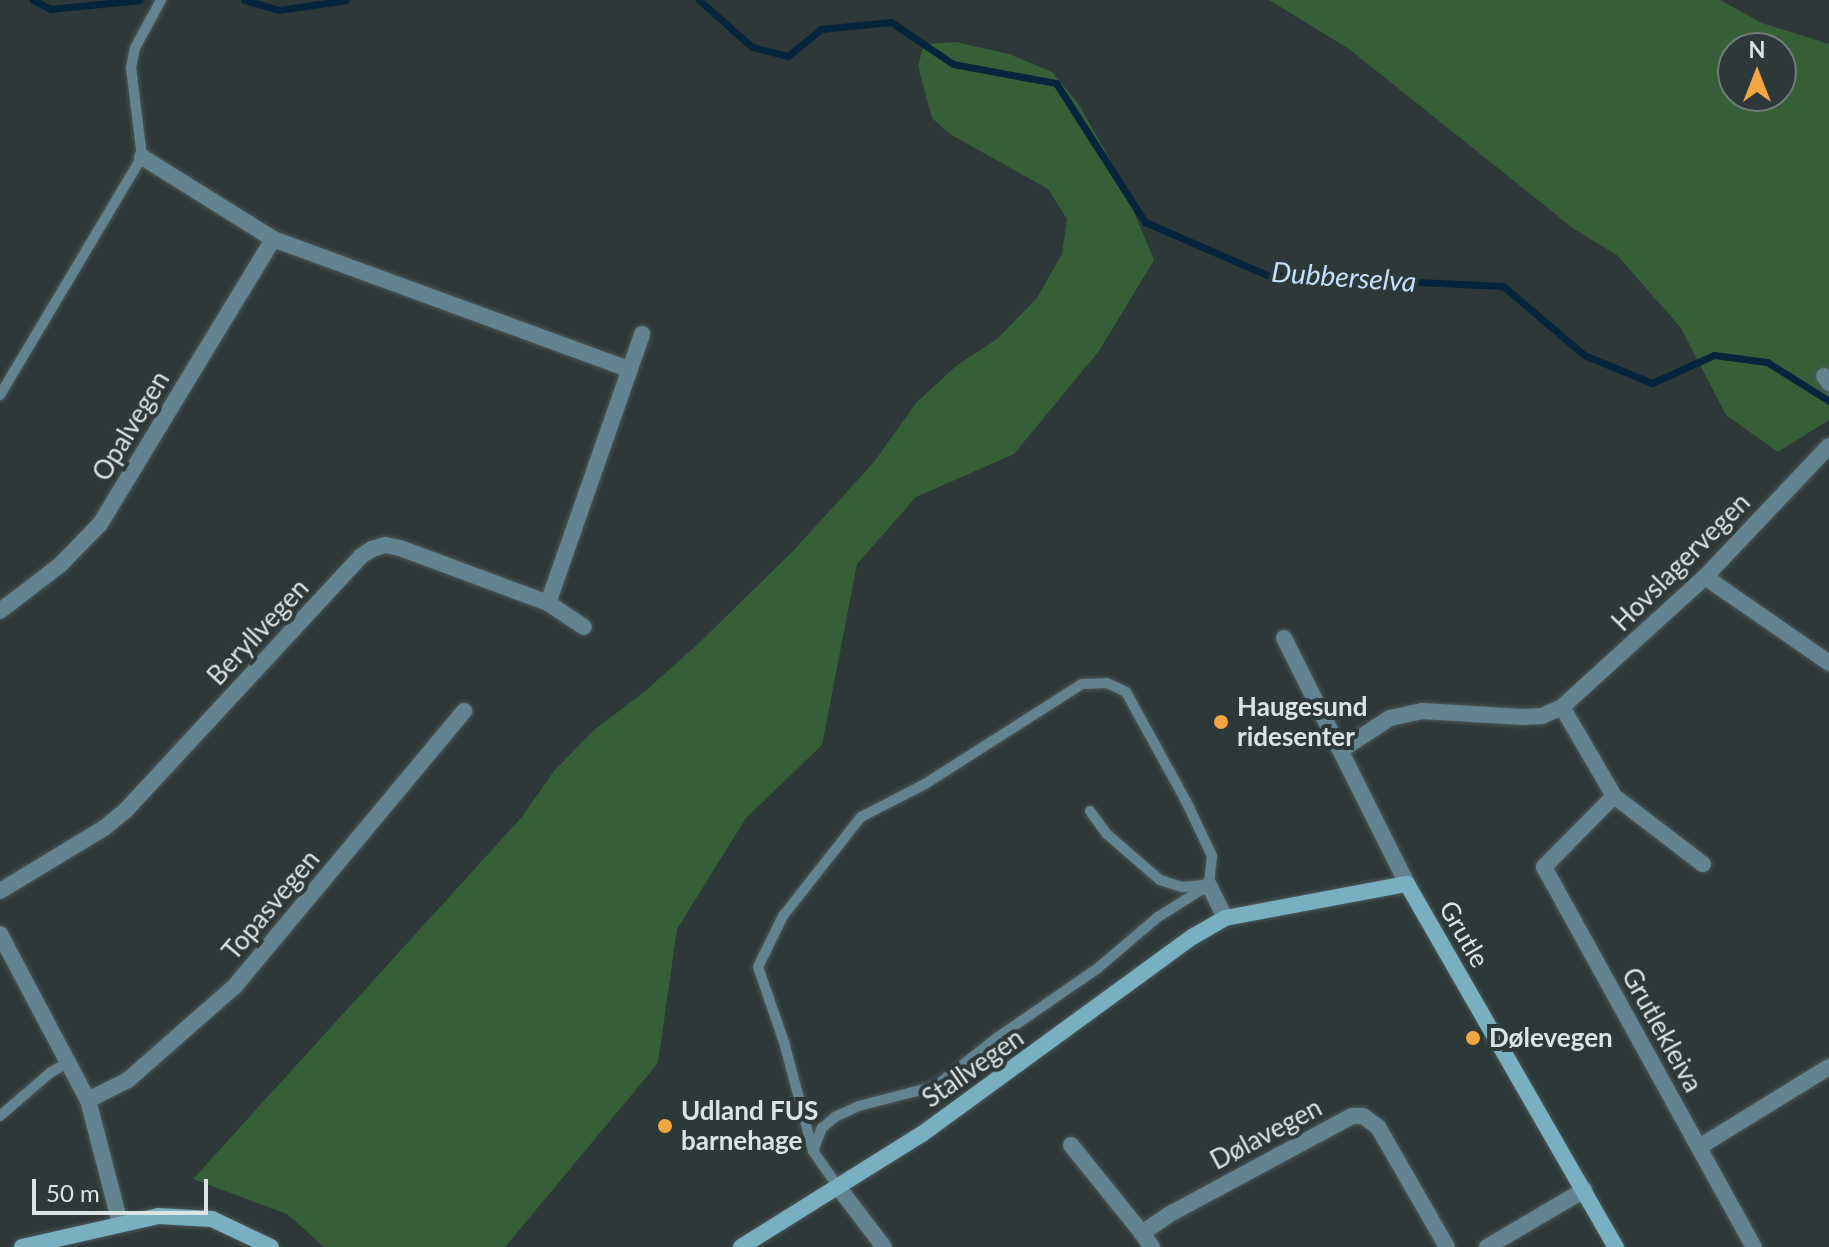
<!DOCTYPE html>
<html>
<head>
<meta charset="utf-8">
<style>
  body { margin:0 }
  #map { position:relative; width:1829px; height:1247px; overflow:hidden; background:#2d3838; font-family:Lato,sans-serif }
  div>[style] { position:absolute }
  .green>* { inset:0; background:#365f38 }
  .stream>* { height:7px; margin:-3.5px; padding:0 3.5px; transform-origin:3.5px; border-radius:3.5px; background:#06243b }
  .roads { filter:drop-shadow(0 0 2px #4c5757) drop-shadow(0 0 2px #4c5757) }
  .lane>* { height:10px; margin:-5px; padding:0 5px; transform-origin:5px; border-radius:5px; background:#62838f }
  .street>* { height:16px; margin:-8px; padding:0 8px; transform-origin:8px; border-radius:8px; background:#62838f }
  .secondary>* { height:16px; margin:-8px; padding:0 8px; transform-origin:8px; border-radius:8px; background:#78afc1 }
  .dots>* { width:22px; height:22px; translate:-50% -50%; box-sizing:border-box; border:4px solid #2d3838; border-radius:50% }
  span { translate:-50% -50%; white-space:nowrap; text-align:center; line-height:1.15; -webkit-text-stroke:8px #2d3838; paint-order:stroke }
  .street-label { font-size:26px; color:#dce3e3 }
  .poi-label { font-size:26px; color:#dce3e3; font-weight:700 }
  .left { translate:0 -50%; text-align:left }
  .water-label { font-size:28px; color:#c3e1fc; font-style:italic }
  .north { position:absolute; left:1717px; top:32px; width:80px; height:80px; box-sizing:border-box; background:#2d3838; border:2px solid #737c7c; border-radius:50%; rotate:0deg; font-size:22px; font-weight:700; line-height:32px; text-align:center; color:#dce3e3 }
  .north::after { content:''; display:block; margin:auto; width:28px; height:36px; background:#f2a541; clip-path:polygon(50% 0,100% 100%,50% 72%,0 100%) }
  .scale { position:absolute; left:32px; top:1179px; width:176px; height:36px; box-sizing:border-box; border:4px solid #dce3e3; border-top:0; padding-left:10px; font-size:24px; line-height:28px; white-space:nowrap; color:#dce3e3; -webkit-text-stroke:6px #2d3838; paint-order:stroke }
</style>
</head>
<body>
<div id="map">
  <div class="green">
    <i style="clip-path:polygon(evenodd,1269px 0,1720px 0,1762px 23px,1829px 44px,1829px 420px,1778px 452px,1726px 415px,1681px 328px,1617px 255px,1574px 229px,1349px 49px,1269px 0,1733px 48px,1781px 48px,1781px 96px,1733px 96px,1733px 48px)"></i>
    <i style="clip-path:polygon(956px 42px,1009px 54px,1052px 72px,1078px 103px,1118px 174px,1154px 260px,1099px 351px,1014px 454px,916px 497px,857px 564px,822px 745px,746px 818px,677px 929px,658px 1063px,505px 1247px,324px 1247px,287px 1214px,193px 1179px,521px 818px,554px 771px,594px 730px,644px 692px,698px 644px,794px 550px,874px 462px,916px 403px,956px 366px,997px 339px,1037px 298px,1062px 254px,1067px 219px,1048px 189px,950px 134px,932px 118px,918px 66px,924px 44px)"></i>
  </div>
  <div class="stream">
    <i style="left:33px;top:0;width:20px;rotate:27deg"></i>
    <i style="left:51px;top:9px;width:89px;rotate:-5.8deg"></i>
    <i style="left:244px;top:0;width:36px;rotate:16deg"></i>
    <i style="left:279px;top:10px;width:68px;rotate:-8.5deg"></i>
    <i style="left:699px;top:0;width:71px;rotate:41.6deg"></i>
    <i style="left:752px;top:47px;width:37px;rotate:14deg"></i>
    <i style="left:788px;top:56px;width:43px;rotate:-39.3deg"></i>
    <i style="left:821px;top:29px;width:70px;rotate:-5.7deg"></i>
    <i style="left:891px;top:22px;width:75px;rotate:34.1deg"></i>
    <i style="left:953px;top:64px;width:105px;rotate:10.5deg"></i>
    <i style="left:1056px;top:83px;width:165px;rotate:57.4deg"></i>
    <i style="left:1145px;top:222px;width:133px;rotate:23.5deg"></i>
    <i style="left:1267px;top:275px;width:236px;rotate:2.7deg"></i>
    <i style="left:1503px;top:286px;width:106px;rotate:40.4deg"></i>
    <i style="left:1584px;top:355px;width:74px;rotate:22.4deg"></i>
    <i style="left:1652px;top:383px;width:68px;rotate:-24.3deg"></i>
    <i style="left:1714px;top:355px;width:53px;rotate:7.5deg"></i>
    <i style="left:1767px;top:362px;width:73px;rotate:32.2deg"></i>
  </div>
  <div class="roads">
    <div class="lane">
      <i style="left:0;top:395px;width:277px;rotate:-59.2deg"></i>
      <i style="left:142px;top:157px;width:90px;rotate:-97deg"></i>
      <i style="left:131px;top:68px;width:20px;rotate:-79deg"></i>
      <i style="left:135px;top:48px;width:55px;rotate:-61.6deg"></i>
      <i style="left:1090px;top:811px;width:29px;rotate:54deg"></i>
      <i style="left:1107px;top:834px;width:70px;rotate:41deg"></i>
      <i style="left:1160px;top:880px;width:23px;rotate:18deg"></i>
      <i style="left:1182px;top:887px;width:25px;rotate:-5deg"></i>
      <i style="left:0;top:1116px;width:67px;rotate:-40.8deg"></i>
      <i style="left:51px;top:1072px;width:19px;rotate:-28deg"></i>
      <i style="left:813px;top:1151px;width:113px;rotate:-104.9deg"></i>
      <i style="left:784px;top:1042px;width:79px;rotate:-109.1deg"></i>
      <i style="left:758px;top:967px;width:57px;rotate:-63.9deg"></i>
      <i style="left:783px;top:916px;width:126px;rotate:-51.8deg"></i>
      <i style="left:861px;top:817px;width:72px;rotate:-27.3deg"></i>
      <i style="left:925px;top:784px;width:186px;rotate:-32.5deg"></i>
      <i style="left:1082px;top:684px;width:25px;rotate:-2deg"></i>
      <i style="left:1107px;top:683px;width:21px;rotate:25deg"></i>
      <i style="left:1126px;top:692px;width:124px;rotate:61.2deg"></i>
      <i style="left:1186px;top:801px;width:61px;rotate:64.7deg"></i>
      <i style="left:1212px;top:856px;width:29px;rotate:96deg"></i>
      <i style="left:839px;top:1188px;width:45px;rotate:-125.1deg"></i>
      <i style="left:813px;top:1151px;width:25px;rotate:-69deg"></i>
      <i style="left:822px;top:1128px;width:17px;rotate:-40deg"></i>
      <i style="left:835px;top:1117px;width:26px;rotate:-25deg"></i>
      <i style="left:859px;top:1106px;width:80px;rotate:-14.6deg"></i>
      <i style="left:936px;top:1086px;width:79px;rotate:-38.3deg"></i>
      <i style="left:998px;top:1037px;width:121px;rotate:-34.6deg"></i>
      <i style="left:1098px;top:968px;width:79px;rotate:-40.4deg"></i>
      <i style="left:1158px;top:917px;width:60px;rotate:-32.1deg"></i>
    </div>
    <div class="street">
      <i style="left:142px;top:157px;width:155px;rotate:32deg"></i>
      <i style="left:273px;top:239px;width:379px;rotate:20.1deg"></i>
      <i style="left:1824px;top:376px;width:9px;rotate:54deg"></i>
      <i style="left:1705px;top:577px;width:151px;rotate:34.7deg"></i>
      <i style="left:548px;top:603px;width:285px;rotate:-70.7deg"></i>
      <i style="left:0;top:611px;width:76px;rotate:-37.5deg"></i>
      <i style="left:60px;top:565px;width:57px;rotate:-45.7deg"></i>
      <i style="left:100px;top:524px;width:333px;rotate:-58.7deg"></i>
      <i style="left:1284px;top:638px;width:275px;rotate:63.4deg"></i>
      <i style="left:1562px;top:707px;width:103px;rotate:59.7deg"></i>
      <i style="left:1614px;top:796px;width:112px;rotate:37.4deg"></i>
      <i style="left:1341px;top:750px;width:59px;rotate:-33.1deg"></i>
      <i style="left:1390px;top:718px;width:33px;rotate:-12deg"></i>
      <i style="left:1422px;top:711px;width:101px;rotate:3.4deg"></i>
      <i style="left:1523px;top:717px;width:19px;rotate:-3deg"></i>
      <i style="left:1542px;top:716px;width:22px;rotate:-24deg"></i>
      <i style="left:1562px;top:707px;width:193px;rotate:-42.3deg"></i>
      <i style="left:1705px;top:577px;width:180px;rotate:-46.6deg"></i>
      <i style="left:1614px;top:796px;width:100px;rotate:134.6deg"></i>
      <i style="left:1544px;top:867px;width:434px;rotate:61.1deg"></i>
      <i style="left:1209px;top:885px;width:37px;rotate:64deg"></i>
      <i style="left:0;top:891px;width:122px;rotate:-31.2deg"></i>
      <i style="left:104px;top:828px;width:28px;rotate:-39deg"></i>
      <i style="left:126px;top:810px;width:346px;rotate:-47.2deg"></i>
      <i style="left:361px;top:556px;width:13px;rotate:-32deg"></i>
      <i style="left:372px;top:549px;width:14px;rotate:-17deg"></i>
      <i style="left:385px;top:545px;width:15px;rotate:11deg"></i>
      <i style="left:400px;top:548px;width:158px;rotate:20.4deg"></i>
      <i style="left:548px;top:603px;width:43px;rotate:33.7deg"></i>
      <i style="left:0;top:934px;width:188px;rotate:62.1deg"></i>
      <i style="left:88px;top:1100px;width:127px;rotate:75.4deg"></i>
      <i style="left:88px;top:1100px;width:45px;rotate:-26.6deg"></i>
      <i style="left:128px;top:1080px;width:142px;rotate:-41.3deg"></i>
      <i style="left:235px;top:986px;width:358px;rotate:-50.2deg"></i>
      <i style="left:1071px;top:1145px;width:113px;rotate:51.1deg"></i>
      <i style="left:1699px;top:1147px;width:153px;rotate:-31.6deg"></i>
      <i style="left:839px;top:1188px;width:74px;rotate:52.7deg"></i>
      <i style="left:1152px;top:1247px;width:17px;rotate:-126deg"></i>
      <i style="left:1142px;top:1233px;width:34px;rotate:-34deg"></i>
      <i style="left:1170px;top:1214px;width:207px;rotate:-28.3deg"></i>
      <i style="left:1352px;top:1116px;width:11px"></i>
      <i style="left:1363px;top:1116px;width:19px;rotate:36deg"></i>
      <i style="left:1378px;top:1127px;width:138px;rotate:60.1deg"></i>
      <i style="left:1487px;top:1247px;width:113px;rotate:-30.4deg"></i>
    </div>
    <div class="secondary">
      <i style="left:22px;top:1247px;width:139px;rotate:-12.8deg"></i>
      <i style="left:158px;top:1216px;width:54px;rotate:3.2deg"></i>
      <i style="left:212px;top:1219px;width:65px;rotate:25.4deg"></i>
      <i style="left:741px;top:1247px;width:213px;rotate:-32deg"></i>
      <i style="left:922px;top:1134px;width:336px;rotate:-36.1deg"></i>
      <i style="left:1194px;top:936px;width:36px;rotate:-30deg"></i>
      <i style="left:1225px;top:918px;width:185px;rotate:-10.6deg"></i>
      <i style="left:1407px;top:884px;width:419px;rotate:60.1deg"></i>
    </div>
  </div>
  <div class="dots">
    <i style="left:1221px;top:722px;background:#f2a541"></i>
    <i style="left:1473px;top:1038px;background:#f2a541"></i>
    <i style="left:665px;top:1126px;background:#f2a541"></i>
  </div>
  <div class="street-label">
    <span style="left:131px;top:426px;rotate:-59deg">Opalvegen</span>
    <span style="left:1681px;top:562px;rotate:-45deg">Hovslagervegen</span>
    <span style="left:258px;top:632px;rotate:-47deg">Beryllvegen</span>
    <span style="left:271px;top:905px;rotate:-50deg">Topasvegen</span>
    <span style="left:1464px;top:934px;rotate:60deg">Grutle</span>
    <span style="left:1662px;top:1030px;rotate:61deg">Grutlekleiva</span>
    <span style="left:973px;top:1068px;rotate:-35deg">Stallvegen</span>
    <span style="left:1266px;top:1134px;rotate:-28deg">Dølavegen</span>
  </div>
  <div class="poi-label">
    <span class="left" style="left:1237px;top:722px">Haugesund<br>ridesenter</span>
    <span class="left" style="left:1489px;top:1038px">Dølevegen</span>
    <span class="left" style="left:681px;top:1126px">Udland FUS<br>barnehage</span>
  </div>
  <div class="water-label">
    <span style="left:1344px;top:276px;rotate:4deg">Dubberselva</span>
  </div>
  <div class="north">N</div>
  <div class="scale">50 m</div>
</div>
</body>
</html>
